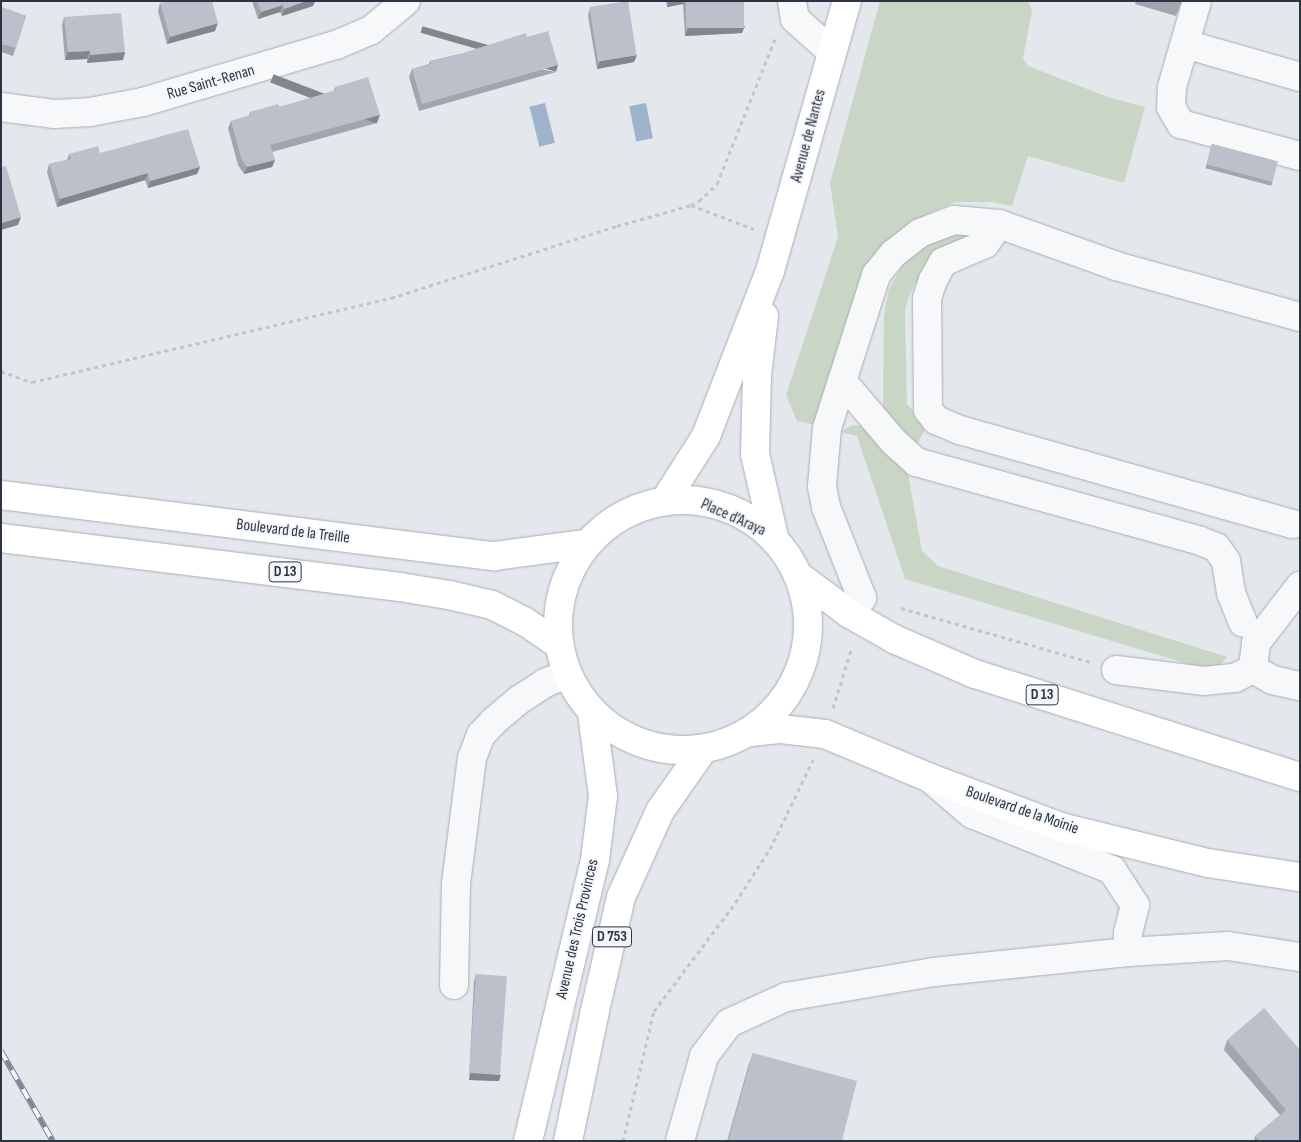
<!DOCTYPE html>
<html>
<head>
<meta charset="utf-8">
<style>
  body { margin:0 }
  #map { position:relative; width:1301px; height:1142px; overflow:hidden; background:#e4e7ec; font-family:"Sofia Sans Condensed",sans-serif }
  div>[style] { position:absolute }
  .green>* { inset:0; background:#c9d6c5 }
  .water>* { inset:0; background:#9fb4cc; transform-origin:0 0 }
  .path>* { height:3px; margin-top:-1.5px; transform-origin:0; background:repeating-linear-gradient(90deg,#c2c5cb 0 4px,transparent 0 8px) }
  .roads { filter:drop-shadow(0 0 1px #a9aeb7) drop-shadow(0 0 1px #a9aeb7) }
  .minor>* { height:28px; margin:-14px; padding:0 14px; transform-origin:14px; border-radius:14px; background:#f7f8fa }
  .major>* { height:28px; margin:-14px; padding:0 14px; transform-origin:14px; border-radius:14px; background:#fff }
  .major>.ring { margin:-14px; padding:0; box-sizing:content-box; background:none; border:28px solid #fff; border-radius:50% }
  .rail>* { height:5.5px; margin-top:-2.75px; transform-origin:0; background:repeating-linear-gradient(90deg,#f4f6f9 0 11px,#7d8696 0 22px); box-sizing:border-box; border-block:1px solid #7d8696 }
  .wall>* { inset:0; background:#a1a5ae; transform-origin:0 0 }
  .shaded-wall>* { inset:0; background:#83868d; transform-origin:0 0 }
  .building>* { inset:0; background:#bbc0ca; transform-origin:0 0 }
  span { translate:-50% -50%; white-space:nowrap; text-align:center; line-height:1.15; -webkit-text-stroke:4px #f4f6f9; paint-order:stroke }
  .shield-label span { padding:1px 4px; background:#f4f6f9; border:1px solid; border-radius:4px; -webkit-text-stroke-width:0 }
  .shield-label { font-size:15px; color:#2b3445; font-weight:700 }
  .street-label { font-size:16px; color:#2b3445 }
  .frame { position:absolute; inset:0; border:2px solid #2b3445; pointer-events:none }
</style>
</head>
<body>
<div id="map">
  <div class="green">
    <i style="clip-path:polygon(880px 1px,1028px 1px,1032px 10px,1023px 58px,1028px 66px,1108px 97px,1145px 107px,1124px 183px,1028px 156px,1012px 206px,992px 202px,955px 202px,911px 222px,877px 251px,859px 284px,816px 425px,797px 421px,786px 395px,838px 237px,830px 183px)"></i>
    <i style="clip-path:polygon(974px 230px,985px 232px,938px 253px,919px 277px,909px 296px,905px 311px,907px 404px,924px 424px,924px 431px,914px 451px,892px 424px,883px 407px,884px 315px,889px 289px,908px 256px,932px 242px)"></i>
    <i style="clip-path:polygon(852px 425px,863px 426px,907px 469px,922px 551px,938px 566px,1227px 657px,1215px 672px,905px 579px,857px 436px,841px 432px)"></i>
  </div>
  <div class="water">
    <i style="left:545px;top:103px;width:41px;height:16px;rotate:76deg"></i>
    <i style="left:646px;top:103px;width:36px;height:17px;rotate:79deg"></i>
  </div>
  <div class="path">
    <i style="left:691px;top:205px;width:67px;rotate:20.9deg"></i>
    <i style="left:1px;top:371px;width:33px;rotate:20deg"></i>
    <i style="left:32px;top:382px;width:369px;rotate:-13.2deg"></i>
    <i style="left:391px;top:298px;width:237px;rotate:-17.7deg"></i>
    <i style="left:617px;top:226px;width:77px;rotate:-15.8deg"></i>
    <i style="left:691px;top:205px;width:9px;rotate:-27deg"></i>
    <i style="left:699px;top:201px;width:25px;rotate:-43deg"></i>
    <i style="left:717px;top:184px;width:156px;rotate:-68.2deg"></i>
    <i style="left:901px;top:608px;width:197px;rotate:15.9deg"></i>
    <i style="left:833px;top:708px;width:64px;rotate:-72.7deg"></i>
    <i style="left:623px;top:1141px;width:134px;rotate:-76.6deg"></i>
    <i style="left:654px;top:1011px;width:128px;rotate:-53deg"></i>
    <i style="left:731px;top:909px;width:72px;rotate:-57deg"></i>
    <i style="left:770px;top:849px;width:99px;rotate:-64.2deg"></i>
  </div>
  <div class="roads">
    <div class="minor">
      <i style="left:792px;top:1px;width:18px;rotate:81deg"></i>
      <i style="left:795px;top:19px;width:50px;rotate:41.7deg"></i>
      <i style="left:1197px;top:1px;width:90px;rotate:106.2deg"></i>
      <i style="left:1172px;top:87px;width:20px;rotate:93deg"></i>
      <i style="left:1171px;top:107px;width:20px;rotate:60deg"></i>
      <i style="left:1181px;top:124px;width:123px;rotate:15.1deg"></i>
      <i style="left:1185px;top:44px;width:120px;rotate:16deg"></i>
      <i style="left:1px;top:107px;width:53px;rotate:7.5deg"></i>
      <i style="left:54px;top:114px;width:36px;rotate:-3deg"></i>
      <i style="left:90px;top:112px;width:54px;rotate:-10.7deg"></i>
      <i style="left:143px;top:102px;width:201px;rotate:-16.5deg"></i>
      <i style="left:336px;top:45px;width:38px;rotate:-23deg"></i>
      <i style="left:371px;top:30px;width:45px;rotate:-39.6deg"></i>
      <i style="left:999px;top:224px;width:24px;rotate:125deg"></i>
      <i style="left:985px;top:244px;width:46px;rotate:156.8deg"></i>
      <i style="left:943px;top:262px;width:21px;rotate:119deg"></i>
      <i style="left:933px;top:280px;width:20px;rotate:108deg"></i>
      <i style="left:927px;top:299px;width:111px;rotate:89.5deg"></i>
      <i style="left:928px;top:410px;width:13px;rotate:51deg"></i>
      <i style="left:936px;top:420px;width:26px;rotate:23deg"></i>
      <i style="left:960px;top:430px;width:346px;rotate:15.8deg"></i>
      <i style="left:842px;top:381px;width:80px;rotate:49.6deg"></i>
      <i style="left:894px;top:442px;width:30px;rotate:42deg"></i>
      <i style="left:916px;top:462px;width:295px;rotate:15.5deg"></i>
      <i style="left:1200px;top:541px;width:17px;rotate:21deg"></i>
      <i style="left:1216px;top:547px;width:17px;rotate:54deg"></i>
      <i style="left:1226px;top:561px;width:32px;rotate:81deg"></i>
      <i style="left:1231px;top:593px;width:32px;rotate:68deg"></i>
      <i style="left:1300px;top:586px;width:72px;rotate:127.7deg"></i>
      <i style="left:1256px;top:643px;width:26px;rotate:97deg"></i>
      <i style="left:1253px;top:669px;width:23px;rotate:29deg"></i>
      <i style="left:1273px;top:680px;width:28px;rotate:13deg"></i>
      <i style="left:850px;top:614px;width:20px;rotate:-53deg"></i>
      <i style="left:862px;top:598px;width:98px;rotate:-111.6deg"></i>
      <i style="left:826px;top:507px;width:21px;rotate:-101deg"></i>
      <i style="left:822px;top:486px;width:58px;rotate:-85.1deg"></i>
      <i style="left:827px;top:428px;width:161px;rotate:-72.2deg"></i>
      <i style="left:876px;top:275px;width:27px;rotate:-51deg"></i>
      <i style="left:893px;top:254px;width:34px;rotate:-38deg"></i>
      <i style="left:920px;top:233px;width:36px;rotate:-21deg"></i>
      <i style="left:954px;top:220px;width:45px;rotate:5.1deg"></i>
      <i style="left:999px;top:224px;width:124px;rotate:19.7deg"></i>
      <i style="left:1116px;top:266px;width:191px;rotate:15.5deg"></i>
      <i style="left:1116px;top:670px;width:89px;rotate:7.1deg"></i>
      <i style="left:1204px;top:681px;width:31px;rotate:-6deg"></i>
      <i style="left:1235px;top:678px;width:20px;rotate:-27deg"></i>
      <i style="left:931px;top:779px;width:54px;rotate:40.5deg"></i>
      <i style="left:972px;top:814px;width:151px;rotate:21.8deg"></i>
      <i style="left:1112px;top:870px;width:42px;rotate:56.7deg"></i>
      <i style="left:1135px;top:905px;width:29px;rotate:104deg"></i>
      <i style="left:1128px;top:933px;width:19px;rotate:90deg"></i>
      <i style="left:454px;top:985px;width:101px;rotate:-88.9deg"></i>
      <i style="left:456px;top:884px;width:127px;rotate:-82.8deg"></i>
      <i style="left:472px;top:758px;width:25px;rotate:-69deg"></i>
      <i style="left:481px;top:735px;width:19px;rotate:-47deg"></i>
      <i style="left:494px;top:721px;width:33px;rotate:-40deg"></i>
      <i style="left:519px;top:700px;width:31px;rotate:-33deg"></i>
      <i style="left:545px;top:683px;width:23px;rotate:-23deg"></i>
      <i style="left:680px;top:1141px;width:88px;rotate:-74.2deg"></i>
      <i style="left:704px;top:1056px;width:41px;rotate:-52.9deg"></i>
      <i style="left:729px;top:1023px;width:63px;rotate:-24.5deg"></i>
      <i style="left:786px;top:997px;width:150px;rotate:-9.6deg"></i>
      <i style="left:934px;top:972px;width:195px;rotate:-5.9deg"></i>
      <i style="left:1128px;top:952px;width:100px;rotate:-3.4deg"></i>
      <i style="left:1228px;top:946px;width:73px;rotate:8.7deg"></i>
    </div>
    <div class="major">
      <i style="left:764px;top:316px;width:60px;rotate:96.7deg"></i>
      <i style="left:757px;top:376px;width:78px;rotate:91.5deg"></i>
      <i style="left:755px;top:454px;width:85px;rotate:77.1deg"></i>
      <i style="left:1px;top:495px;width:497px;rotate:7.1deg"></i>
      <i style="left:494px;top:556px;width:92px;rotate:-7.5deg"></i>
      <i style="left:666px;top:499px;width:75px;rotate:-57.6deg"></i>
      <i style="left:706px;top:436px;width:177px;rotate:-68.8deg"></i>
      <i style="left:770px;top:271px;width:281px;rotate:-74.1deg"></i>
      <i class="ring" style="left:558px;top:500px;width:222px;height:222px"></i>
      <i style="left:1px;top:538px;width:402px;rotate:7deg"></i>
      <i style="left:400px;top:587px;width:50px;rotate:9.3deg"></i>
      <i style="left:449px;top:595px;width:44px;rotate:13.1deg"></i>
      <i style="left:492px;top:605px;width:36px;rotate:27deg"></i>
      <i style="left:524px;top:621px;width:40px;rotate:34deg"></i>
      <i style="left:800px;top:577px;width:62px;rotate:36.5deg"></i>
      <i style="left:850px;top:614px;width:53px;rotate:29.5deg"></i>
      <i style="left:896px;top:640px;width:86px;rotate:23.3deg"></i>
      <i style="left:975px;top:674px;width:341px;rotate:17.6deg"></i>
      <i style="left:751px;top:732px;width:30px;rotate:-6deg"></i>
      <i style="left:781px;top:729px;width:44px;rotate:6.5deg"></i>
      <i style="left:825px;top:734px;width:112px;rotate:22.7deg"></i>
      <i style="left:928px;top:777px;width:142px;rotate:20.6deg"></i>
      <i style="left:1061px;top:827px;width:151px;rotate:13.8deg"></i>
      <i style="left:1208px;top:863px;width:93px;rotate:8.7deg"></i>
      <i style="left:528px;top:1141px;width:289px;rotate:-76.6deg"></i>
      <i style="left:595px;top:860px;width:64px;rotate:-82.9deg"></i>
      <i style="left:603px;top:796px;width:83px;rotate:-97.6deg"></i>
      <i style="left:568px;top:1141px;width:129px;rotate:-78.3deg"></i>
      <i style="left:594px;top:1015px;width:121px;rotate:-77.1deg"></i>
      <i style="left:621px;top:897px;width:94px;rotate:-65.6deg"></i>
      <i style="left:660px;top:811px;width:73px;rotate:-55deg"></i>
    </div>
  </div>
  <div class="rail">
    <i style="left:1px;top:1051px;width:104px;rotate:60deg"></i>
  </div>
  <div class="wall">
    <i style="clip-path:polygon(252px 1px,315px 1px,313px 6px,282px 16px,280px 12px,258px 19px)"></i>
    <i style="clip-path:polygon(666px 1px,744px 1px,742px 33px,685px 36px,683px 4px,667px 7px)"></i>
    <i style="clip-path:polygon(1136px 1px,1182px 1px,1176px 16px,1135px 4px)"></i>
    <i style="clip-path:polygon(160px 3px,215px 31px,167px 44px,158px 11px)"></i>
    <i style="clip-path:polygon(1px 7px,26px 16px,13px 56px,1px 52px)"></i>
    <i style="clip-path:polygon(590px 8px,634px 62px,597px 69px,588px 16px)"></i>
    <i style="clip-path:polygon(64px 17px,125px 52px,123px 60px,87px 63px,87px 59px,65px 60px,62px 25px)"></i>
    <i style="clip-path:polygon(460px 54px,556px 72px,419px 111px,409px 77px,412px 69px,429px 64px,430px 61px)"></i>
    <i style="clip-path:polygon(335px 87px,377px 123px,272px 152px,275px 160px,272px 167px,244px 174px,238px 165px,228px 128px,231px 121px,249px 116px,250px 112px,280px 107px,334px 91px)"></i>
    <i style="left:1212px;top:144px;width:68px;height:25px;rotate:15deg"></i>
    <i style="clip-path:polygon(100px 153px,200px 167px,197px 174px,148px 188px,145px 180px,57px 207px,47px 172px,49px 164px,67px 160px,69px 154px)"></i>
    <i style="clip-path:polygon(476px 974px,499px 1081px,469px 1080px,474px 981px)"></i>
    <i style="clip-path:polygon(1227px 1040px,1300px 1050px,1300px 1141px,1254px 1141px,1255px 1136px,1280px 1115px,1224px 1050px)"></i>
    <i style="clip-path:polygon(753px 1053px,842px 1141px,727px 1141px,748px 1067px)"></i>
  </div>
  <div class="shaded-wall">
    <i style="clip-path:polygon(306px 1px,315px 1px,313px 6px,282px 16px,284px 9px)"></i>
    <i style="clip-path:polygon(669px 1px,684px 1px,683px 4px,667px 7px)"></i>
    <i style="clip-path:polygon(283px 5px,280px 12px,258px 19px,261px 12px)"></i>
    <i style="clip-path:polygon(218px 23px,215px 31px,167px 44px,170px 37px)"></i>
    <i style="clip-path:polygon(745px 26px,742px 33px,685px 36px,688px 28px)"></i>
    <i style="clip-path:polygon(90px 51px,87px 59px,65px 60px,68px 52px)"></i>
    <i style="clip-path:polygon(125px 52px,123px 60px,87px 63px,90px 55px)"></i>
    <i style="clip-path:polygon(637px 55px,634px 62px,597px 69px,600px 61px)"></i>
    <i style="left:558px;top:65px;width:7px;height:141px;rotate:106deg"></i>
    <i style="left:380px;top:115px;width:9px;height:114px;rotate:111deg"></i>
    <i style="clip-path:polygon(275px 160px,272px 167px,244px 174px,247px 167px)"></i>
    <i style="clip-path:polygon(200px 167px,197px 174px,148px 188px,150px 181px)"></i>
    <i style="clip-path:polygon(148px 173px,145px 180px,57px 207px,60px 199px)"></i>
    <i style="clip-path:polygon(21px 217px,18px 225px,1px 230px,1px 223px)"></i>
    <i style="clip-path:polygon(471px 1073px,501px 1075px,499px 1081px,469px 1080px)"></i>
  </div>
  <div class="building">
    <i style="clip-path:polygon(167px 1px,212px 1px,218px 23px,170px 37px,160px 3px)"></i>
    <i style="clip-path:polygon(257px 1px,306px 1px,284px 9px,283px 5px,261px 12px)"></i>
    <i style="left:628px;top:1px;width:55px;height:39px;rotate:81deg"></i>
    <i style="left:686px;top:1px;width:58px;height:27px"></i>
    <i style="clip-path:polygon(1px 7px,26px 16px,16px 48px,1px 44px)"></i>
    <i style="clip-path:polygon(121px 13px,125px 52px,90px 55px,90px 51px,68px 52px,64px 17px)"></i>
    <i style="clip-path:polygon(548px 31px,558px 65px,422px 104px,412px 69px,431px 64px,430px 61px,460px 54px,526px 33px,527px 37px)"></i>
    <i style="clip-path:polygon(368px 77px,380px 115px,270px 145px,275px 160px,247px 167px,241px 158px,231px 121px,251px 115px,250px 112px,278px 104px,280px 107px,336px 90px,335px 87px)"></i>
    <i style="clip-path:polygon(188px 129px,200px 167px,150px 181px,148px 173px,60px 199px,49px 164px,71px 159px,69px 154px,98px 146px,100px 153px)"></i>
    <i style="left:1212px;top:144px;width:68px;height:21px;rotate:15deg"></i>
    <i style="clip-path:polygon(6px 166px,21px 217px,1px 223px,1px 167px)"></i>
    <i style="left:476px;top:974px;width:31px;height:99px;rotate:4deg"></i>
    <i style="clip-path:polygon(1264px 1008px,1300px 1050px,1300px 1141px,1259px 1141px,1255px 1136px,1286px 1110px,1227px 1040px)"></i>
    <i style="clip-path:polygon(753px 1053px,857px 1081px,842px 1141px,728px 1141px)"></i>
  </div>
  <div class="shield-label">
    <span style="left:285px;top:572px">D 13</span>
    <span style="left:1042px;top:695px">D 13</span>
    <span style="left:612px;top:937px">D 753</span>
  </div>
  <div class="street-label">
    <span style="left:211px;top:83px;rotate:-16deg">Rue Saint-Renan</span>
    <span style="left:809px;top:136px;rotate:-75deg">Avenue de Nantes</span>
    <span style="left:733px;top:518px;rotate:24deg">Place d’Araya</span>
    <span style="left:293px;top:532px;rotate:7deg">Boulevard de la Treille</span>
    <span style="left:1022px;top:811px;rotate:19deg">Boulevard de la Moinie</span>
    <span style="left:578px;top:929px;rotate:-77deg">Avenue des Trois Provinces</span>
  </div>
  <div class="frame"></div>
</div>
</body>
</html>
